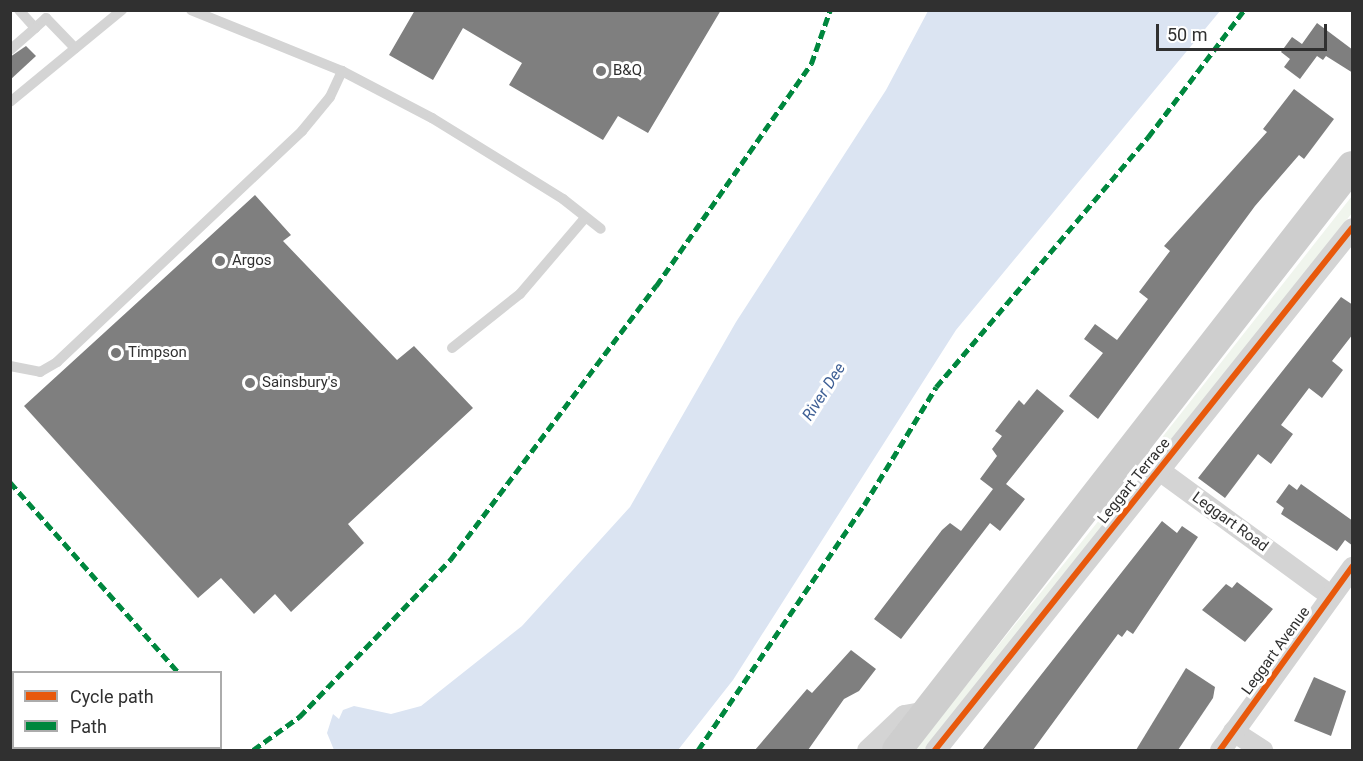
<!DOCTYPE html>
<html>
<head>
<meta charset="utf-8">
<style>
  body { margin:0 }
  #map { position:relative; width:1363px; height:761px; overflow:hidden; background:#fff; font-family:Roboto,sans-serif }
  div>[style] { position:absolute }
  .green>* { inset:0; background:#f0f5ed }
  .water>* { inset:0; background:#dbe4f2 }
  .building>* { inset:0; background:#7f7f7f }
  .lane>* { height:10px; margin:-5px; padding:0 5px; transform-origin:5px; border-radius:5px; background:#d4d4d4 }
  .street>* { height:21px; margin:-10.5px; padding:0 10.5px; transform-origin:10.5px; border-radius:10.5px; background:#d4d4d4 }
  .secondary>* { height:30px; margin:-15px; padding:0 15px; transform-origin:15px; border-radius:15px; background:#cecece }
  .quiet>* { height:4.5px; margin-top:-2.25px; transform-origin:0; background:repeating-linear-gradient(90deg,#00873e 0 9px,transparent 0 13.5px) }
  .cycleway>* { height:6px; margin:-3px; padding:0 3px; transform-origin:3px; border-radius:3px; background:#e8590c }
  .dots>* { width:16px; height:16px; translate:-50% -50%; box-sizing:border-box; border:3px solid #fff; border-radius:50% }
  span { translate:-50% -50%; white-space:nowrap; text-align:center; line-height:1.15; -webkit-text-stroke:6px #fff; paint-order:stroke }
  .poi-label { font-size:15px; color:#303030 }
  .left { translate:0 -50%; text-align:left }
  .street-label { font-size:15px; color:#303030 }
  .water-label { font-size:16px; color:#3d5e94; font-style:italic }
  .frame { position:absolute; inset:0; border:12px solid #303030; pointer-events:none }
  .legend { position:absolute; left:12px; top:671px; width:210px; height:78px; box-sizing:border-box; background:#fff; border:2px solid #acacac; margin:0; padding:8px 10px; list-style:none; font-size:18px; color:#303030 }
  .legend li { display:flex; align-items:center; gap:12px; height:30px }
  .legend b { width:30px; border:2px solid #acacac }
  .scale { position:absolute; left:1156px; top:24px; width:171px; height:27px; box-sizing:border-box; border:3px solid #303030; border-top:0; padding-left:8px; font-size:18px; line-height:21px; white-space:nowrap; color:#303030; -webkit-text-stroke:4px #fff; paint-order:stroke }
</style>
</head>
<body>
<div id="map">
  <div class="green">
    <i style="clip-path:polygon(1352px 196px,1352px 213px,1171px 444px,1161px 448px,1160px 440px)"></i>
    <i style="clip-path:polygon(1129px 483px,1131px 490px,924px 750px,914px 750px)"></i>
  </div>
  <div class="water">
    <i style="clip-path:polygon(928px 11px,1220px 11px,956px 330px,733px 680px,678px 750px,334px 750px,327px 733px,333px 714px,339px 719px,343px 710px,354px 706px,391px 714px,421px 706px,522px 626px,630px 507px,736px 322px,886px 90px)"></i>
  </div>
  <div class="building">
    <i style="clip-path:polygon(415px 10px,721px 10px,648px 133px,618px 116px,603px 140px,509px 85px,522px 63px,463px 28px,433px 80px,389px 55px)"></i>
    <i style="clip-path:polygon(1317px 23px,1353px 50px,1353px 73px,1326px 56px,1323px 60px,1317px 56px,1300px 79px,1284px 67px,1290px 59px,1281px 52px,1292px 37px,1302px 44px)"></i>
    <i style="clip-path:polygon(26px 46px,36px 56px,10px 80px,10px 57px)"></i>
    <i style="clip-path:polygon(1294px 89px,1334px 119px,1304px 159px,1299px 155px,1255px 206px,1098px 419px,1069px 396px,1103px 353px,1084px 339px,1095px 324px,1117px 340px,1148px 299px,1139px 292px,1170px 251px,1164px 246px,1267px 132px,1263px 129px)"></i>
    <i style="clip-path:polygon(255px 195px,291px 235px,283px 241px,397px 360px,414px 346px,473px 408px,348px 524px,364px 543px,291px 612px,275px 594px,254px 614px,221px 578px,198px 598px,24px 406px)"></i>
    <i style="clip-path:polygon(1341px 297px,1353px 305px,1353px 334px,1332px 361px,1343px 370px,1322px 398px,1309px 388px,1281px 425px,1293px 434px,1271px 464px,1258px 454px,1225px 498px,1198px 478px)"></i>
    <i style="clip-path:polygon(1037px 389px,1064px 411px,1006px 484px,1025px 499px,1000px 531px,990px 523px,901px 639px,874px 619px,942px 530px,950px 523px,961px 531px,993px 489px,980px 479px,997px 456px,992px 449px,1002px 436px,995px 431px,1019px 400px,1024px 405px)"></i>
    <i style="clip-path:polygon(1289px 484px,1297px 490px,1301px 484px,1353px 521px,1353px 546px,1345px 540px,1337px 551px,1281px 514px,1284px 508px,1276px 502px)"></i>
    <i style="clip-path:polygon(1162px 521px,1177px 533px,1182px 526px,1198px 537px,1133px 634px,1127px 630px,1122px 637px,1118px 634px,1033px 750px,982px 750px)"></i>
    <i style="clip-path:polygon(1237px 582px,1273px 609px,1245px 642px,1202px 610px,1226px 584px,1232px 588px)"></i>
    <i style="clip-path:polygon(851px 650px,876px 669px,859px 691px,844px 699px,808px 750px,755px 750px,807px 689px,812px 693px)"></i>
    <i style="clip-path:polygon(1186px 668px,1215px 687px,1213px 698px,1178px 750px,1136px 750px)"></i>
    <i style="clip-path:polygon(1314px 677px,1346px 691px,1331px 736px,1294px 721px)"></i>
  </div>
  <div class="lane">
    <i style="left:19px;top:10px;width:24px;rotate:48deg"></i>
    <i style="left:35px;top:28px;width:15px;rotate:-42deg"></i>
    <i style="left:46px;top:18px;width:42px;rotate:46deg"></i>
    <i style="left:191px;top:10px;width:163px;rotate:22deg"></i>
    <i style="left:342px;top:71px;width:102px;rotate:27.6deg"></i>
    <i style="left:432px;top:118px;width:154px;rotate:31.7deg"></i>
    <i style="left:563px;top:199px;width:48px;rotate:38.3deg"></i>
    <i style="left:10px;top:50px;width:33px;rotate:-41deg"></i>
    <i style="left:10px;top:102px;width:145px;rotate:-39.4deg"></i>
    <i style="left:452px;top:348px;width:87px;rotate:-38.5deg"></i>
    <i style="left:520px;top:294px;width:100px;rotate:-49.5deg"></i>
    <i style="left:10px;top:366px;width:31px;rotate:11deg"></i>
    <i style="left:40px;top:372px;width:20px;rotate:-30deg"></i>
    <i style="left:57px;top:362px;width:337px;rotate:-43.3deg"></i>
    <i style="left:302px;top:131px;width:44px;rotate:-50.5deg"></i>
    <i style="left:330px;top:97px;width:29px;rotate:-65deg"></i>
    <i style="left:10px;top:701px;width:5px;rotate:37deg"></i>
    <i style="left:33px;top:750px;width:3px;rotate:-45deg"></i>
  </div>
  <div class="street">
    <i style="left:1129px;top:448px;width:249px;rotate:36.2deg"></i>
    <i style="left:1233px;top:731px;width:35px;rotate:33deg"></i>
    <i style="left:867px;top:750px;width:51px;rotate:-43.4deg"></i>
    <i style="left:904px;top:715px;width:23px;rotate:-10deg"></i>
    <i style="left:935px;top:750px;width:668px;rotate:-51.38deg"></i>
    <i style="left:1220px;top:750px;width:226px;rotate:-54.2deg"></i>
  </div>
  <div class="secondary">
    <i style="left:897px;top:750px;width:740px;rotate:-52.08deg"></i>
  </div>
  <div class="quiet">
    <i style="left:10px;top:482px;width:254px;rotate:48.5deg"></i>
    <i style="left:253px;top:750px;width:57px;rotate:-35.7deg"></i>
    <i style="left:299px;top:717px;width:218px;rotate:-46.1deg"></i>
    <i style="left:450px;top:560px;width:343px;rotate:-53.1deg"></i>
    <i style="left:656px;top:286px;width:271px;rotate:-55.1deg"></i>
    <i style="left:811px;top:64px;width:57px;rotate:-70.6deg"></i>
    <i style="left:698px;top:750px;width:296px;rotate:-55.9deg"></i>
    <i style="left:864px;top:505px;width:138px;rotate:-58.6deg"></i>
    <i style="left:936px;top:387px;width:328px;rotate:-49.7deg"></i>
    <i style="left:1148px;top:137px;width:159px;rotate:-52.9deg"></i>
  </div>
  <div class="cycleway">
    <i style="left:935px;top:750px;width:668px;rotate:-51.38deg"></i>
    <i style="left:1220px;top:750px;width:226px;rotate:-54.2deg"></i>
  </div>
  <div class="dots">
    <i style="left:601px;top:71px;background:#787878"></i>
    <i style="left:220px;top:261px;background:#787878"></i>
    <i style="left:116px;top:353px;background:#787878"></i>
    <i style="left:250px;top:383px;background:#787878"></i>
  </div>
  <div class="poi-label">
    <span class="left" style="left:613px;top:71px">B&amp;Q</span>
    <span class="left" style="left:232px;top:261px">Argos</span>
    <span class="left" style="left:128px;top:353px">Timpson</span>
    <span class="left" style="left:262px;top:383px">Sainsbury's</span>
  </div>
  <div class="street-label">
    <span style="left:1134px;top:481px;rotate:-51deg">Leggart Terrace</span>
    <span style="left:1230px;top:522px;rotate:36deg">Leggart Road</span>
    <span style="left:1276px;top:651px;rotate:-54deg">Leggart Avenue</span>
  </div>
  <div class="water-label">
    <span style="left:824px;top:392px;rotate:-57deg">River Dee</span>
  </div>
  <div class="frame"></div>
  <ul class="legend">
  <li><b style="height:8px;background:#e8590c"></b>Cycle path</li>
  <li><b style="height:8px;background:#00873e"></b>Path</li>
  </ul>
  <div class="scale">50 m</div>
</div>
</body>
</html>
